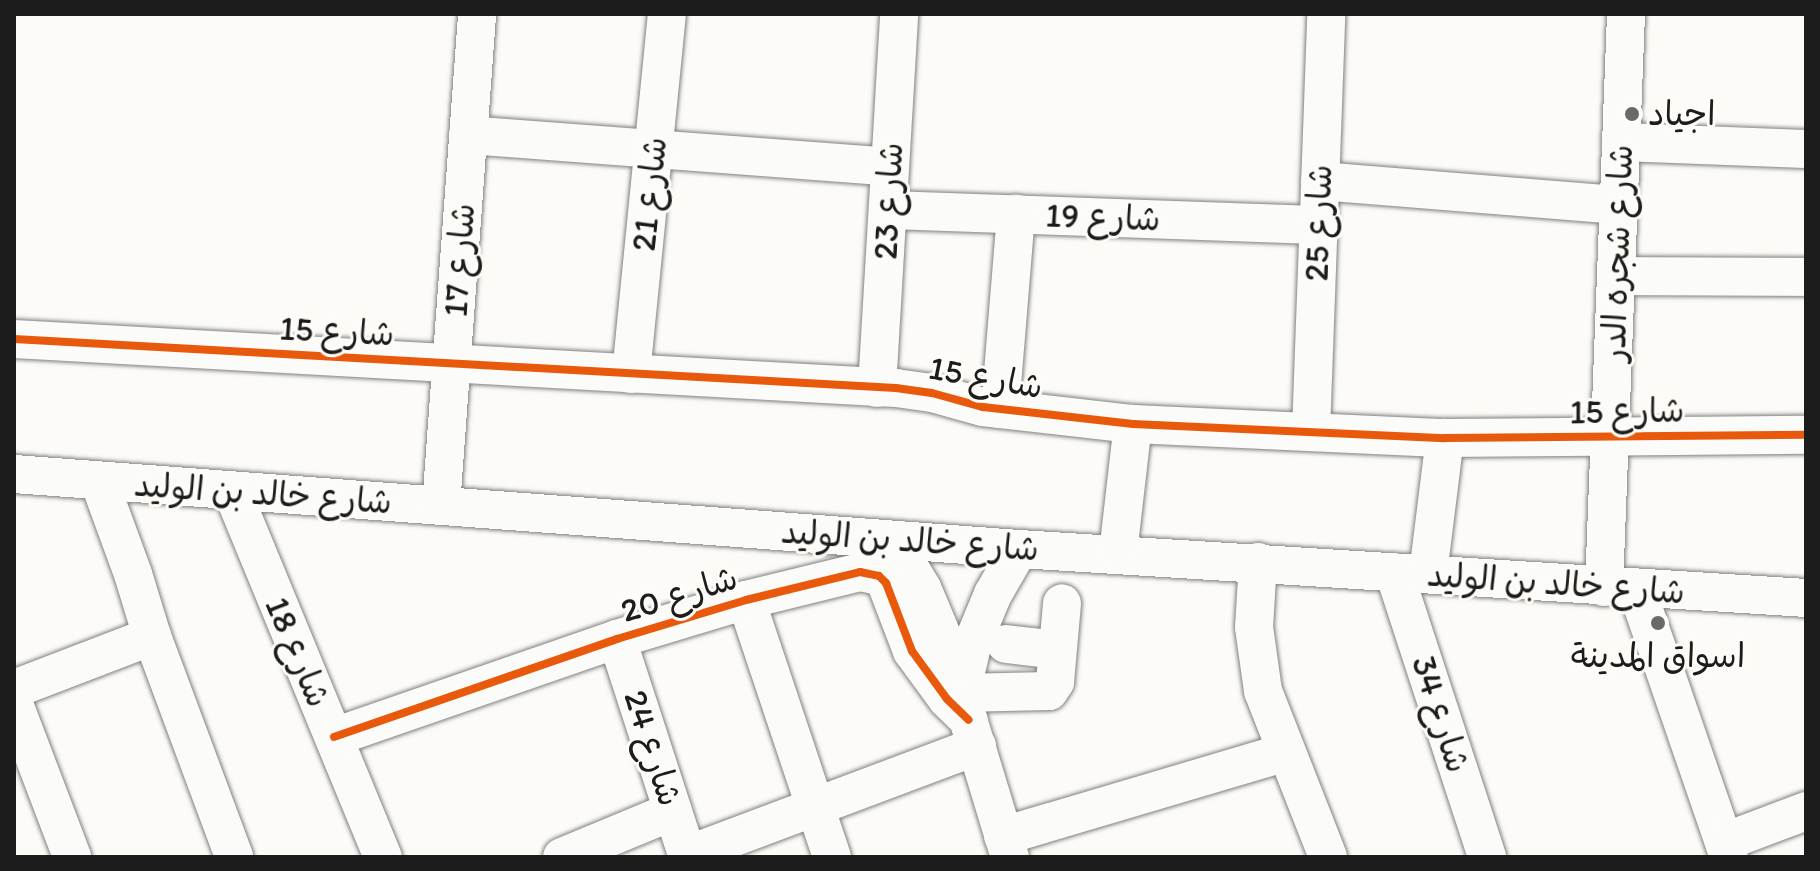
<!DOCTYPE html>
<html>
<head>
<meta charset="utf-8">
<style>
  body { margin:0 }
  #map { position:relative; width:1820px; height:871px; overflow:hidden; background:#fcfbf8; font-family:Itim,"Playpen Sans Arabic",sans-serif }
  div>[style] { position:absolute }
  .roads { filter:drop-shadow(0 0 2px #81807f) drop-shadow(0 0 2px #81807f) }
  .minor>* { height:38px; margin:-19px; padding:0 19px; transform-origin:19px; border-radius:19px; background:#fbfbf9 }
  .cycleway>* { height:8px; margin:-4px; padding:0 4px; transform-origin:4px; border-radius:4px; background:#e8590c }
  .dots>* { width:22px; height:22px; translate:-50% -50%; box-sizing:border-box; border:4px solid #fdfcf7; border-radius:50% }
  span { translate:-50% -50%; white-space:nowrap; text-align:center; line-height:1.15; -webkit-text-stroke:6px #fdfcf7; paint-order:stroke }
  .poi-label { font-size:34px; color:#1c1c1c }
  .left { translate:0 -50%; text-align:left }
  .street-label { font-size:34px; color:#1c1c1c }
  .frame { position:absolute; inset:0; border:16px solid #1c1c1c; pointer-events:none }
</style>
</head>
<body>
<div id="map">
  <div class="roads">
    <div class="minor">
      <i style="left:468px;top:135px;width:423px;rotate:4.3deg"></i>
      <i style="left:1621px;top:142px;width:185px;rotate:2.2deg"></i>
      <i style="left:1320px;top:181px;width:300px;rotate:4.6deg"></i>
      <i style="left:888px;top:210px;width:430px;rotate:2deg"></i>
      <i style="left:1616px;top:276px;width:190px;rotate:0.3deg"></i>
      <i style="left:14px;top:339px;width:883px;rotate:3.18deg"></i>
      <i style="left:896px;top:388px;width:36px;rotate:8deg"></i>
      <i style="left:932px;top:393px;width:53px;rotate:15.4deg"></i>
      <i style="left:983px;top:407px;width:151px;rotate:6.5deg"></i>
      <i style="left:1133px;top:424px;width:312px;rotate:2.6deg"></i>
      <i style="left:1445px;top:438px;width:361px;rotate:-0.5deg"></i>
      <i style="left:631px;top:374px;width:362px;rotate:-84.3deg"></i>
      <i style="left:877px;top:388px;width:375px;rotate:-86.6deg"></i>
      <i style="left:1000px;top:409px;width:196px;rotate:-85.3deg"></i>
      <i style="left:1311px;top:432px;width:418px;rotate:-87.9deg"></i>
      <i style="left:14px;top:474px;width:1008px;rotate:4.27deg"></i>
      <i style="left:1019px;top:549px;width:789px;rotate:3.56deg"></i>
      <i style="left:99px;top:481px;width:99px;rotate:69.9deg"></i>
      <i style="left:133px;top:574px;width:65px;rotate:73deg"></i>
      <i style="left:152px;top:636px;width:236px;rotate:69.6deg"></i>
      <i style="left:232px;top:491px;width:396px;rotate:67.6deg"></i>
      <i style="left:441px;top:506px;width:493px;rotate:-85.8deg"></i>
      <i style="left:893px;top:540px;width:56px;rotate:58.9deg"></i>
      <i style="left:922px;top:588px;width:56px;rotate:67.1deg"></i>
      <i style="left:944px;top:640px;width:227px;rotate:73.1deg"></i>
      <i style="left:1118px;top:553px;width:130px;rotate:-83.4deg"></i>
      <i style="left:1258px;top:562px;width:65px;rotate:93.5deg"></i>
      <i style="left:1254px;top:627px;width:65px;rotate:82deg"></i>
      <i style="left:1263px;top:691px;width:178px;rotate:68.6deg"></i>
      <i style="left:1394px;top:572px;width:300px;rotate:71.9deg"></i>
      <i style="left:1428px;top:574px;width:137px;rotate:-82.9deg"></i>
      <i style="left:1604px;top:587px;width:573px;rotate:-87.8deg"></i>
      <i style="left:1637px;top:590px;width:282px;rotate:71deg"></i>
      <i style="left:746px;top:600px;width:271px;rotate:71.5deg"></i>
      <i style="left:617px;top:639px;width:229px;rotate:72deg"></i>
      <i style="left:1006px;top:644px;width:51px;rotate:6.7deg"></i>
      <i style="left:14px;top:689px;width:148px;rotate:-21deg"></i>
      <i style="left:961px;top:693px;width:88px;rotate:-1.3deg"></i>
      <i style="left:1049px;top:691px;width:11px;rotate:-56deg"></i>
      <i style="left:1055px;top:682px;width:79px;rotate:-84.9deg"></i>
      <i style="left:961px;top:693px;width:52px;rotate:-76.8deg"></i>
      <i style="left:973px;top:642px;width:52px;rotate:-67.4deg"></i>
      <i style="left:993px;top:594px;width:52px;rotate:-60deg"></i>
      <i style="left:14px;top:704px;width:164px;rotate:69.2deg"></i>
      <i style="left:334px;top:737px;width:299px;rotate:-19.1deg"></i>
      <i style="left:617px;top:639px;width:135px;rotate:-16.8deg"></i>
      <i style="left:746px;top:600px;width:117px;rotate:-13.8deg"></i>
      <i style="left:860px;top:572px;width:19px;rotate:12deg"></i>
      <i style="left:879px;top:576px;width:10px;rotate:45deg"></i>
      <i style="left:886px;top:583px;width:73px;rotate:69.1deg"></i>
      <i style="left:912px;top:651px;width:59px;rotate:53.9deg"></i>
      <i style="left:947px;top:699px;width:30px;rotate:44deg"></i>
      <i style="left:1003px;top:836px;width:293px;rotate:-16.5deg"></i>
      <i style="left:1724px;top:842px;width:88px;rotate:-20.7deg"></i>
      <i style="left:687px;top:855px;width:310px;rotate:-20.6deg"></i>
      <i style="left:562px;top:857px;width:120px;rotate:-22.5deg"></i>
    </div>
  </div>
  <div class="cycleway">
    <i style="left:14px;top:339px;width:883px;rotate:3.18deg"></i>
    <i style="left:896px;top:388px;width:36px;rotate:8deg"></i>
    <i style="left:932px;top:393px;width:53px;rotate:15.4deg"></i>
    <i style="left:983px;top:407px;width:151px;rotate:6.5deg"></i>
    <i style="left:1133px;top:424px;width:312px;rotate:2.6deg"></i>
    <i style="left:1445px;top:438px;width:361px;rotate:-0.5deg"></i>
    <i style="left:334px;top:737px;width:299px;rotate:-19.1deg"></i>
    <i style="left:617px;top:639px;width:135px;rotate:-16.8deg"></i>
    <i style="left:746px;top:600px;width:117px;rotate:-13.8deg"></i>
    <i style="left:860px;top:572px;width:19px;rotate:12deg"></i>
    <i style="left:879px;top:576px;width:10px;rotate:45deg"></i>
    <i style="left:886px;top:583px;width:73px;rotate:69.1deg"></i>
    <i style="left:912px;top:651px;width:59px;rotate:53.9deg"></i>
    <i style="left:947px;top:699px;width:30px;rotate:44deg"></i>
  </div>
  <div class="dots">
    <i style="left:1632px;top:114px;background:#6a6a69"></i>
    <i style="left:1658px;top:623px;background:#6a6a69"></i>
  </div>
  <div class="poi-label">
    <span class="left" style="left:1648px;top:114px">اجياد</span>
    <span style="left:1658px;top:656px">اسواق المدينة</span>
  </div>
  <div class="street-label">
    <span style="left:649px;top:194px;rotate:-84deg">شارع 21</span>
    <span style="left:888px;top:201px;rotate:-87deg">شارع 23</span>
    <span style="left:1103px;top:217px;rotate:2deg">شارع 19</span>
    <span style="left:1318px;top:223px;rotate:-88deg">شارع 25</span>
    <span style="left:1617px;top:253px;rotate:-88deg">شارع شجره الدر</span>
    <span style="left:459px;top:260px;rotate:-86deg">شارع 17</span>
    <span style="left:337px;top:331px;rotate:3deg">شارع 15</span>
    <span style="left:986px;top:377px;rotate:10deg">شارع 15</span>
    <span style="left:1627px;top:411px;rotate:-1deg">شارع 15</span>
    <span style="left:263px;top:493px;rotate:4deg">شارع خالد بن الوليد</span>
    <span style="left:910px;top:540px;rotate:4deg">شارع خالد بن الوليد</span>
    <span style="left:1556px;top:583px;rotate:4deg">شارع خالد بن الوليد</span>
    <span style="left:679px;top:594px;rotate:-17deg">شارع 20</span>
    <span style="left:298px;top:652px;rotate:67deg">شارع 18</span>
    <span style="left:1441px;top:714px;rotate:72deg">شارع 34</span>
    <span style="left:653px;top:748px;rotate:72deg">شارع 24</span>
  </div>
  <div class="frame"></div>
</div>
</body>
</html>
